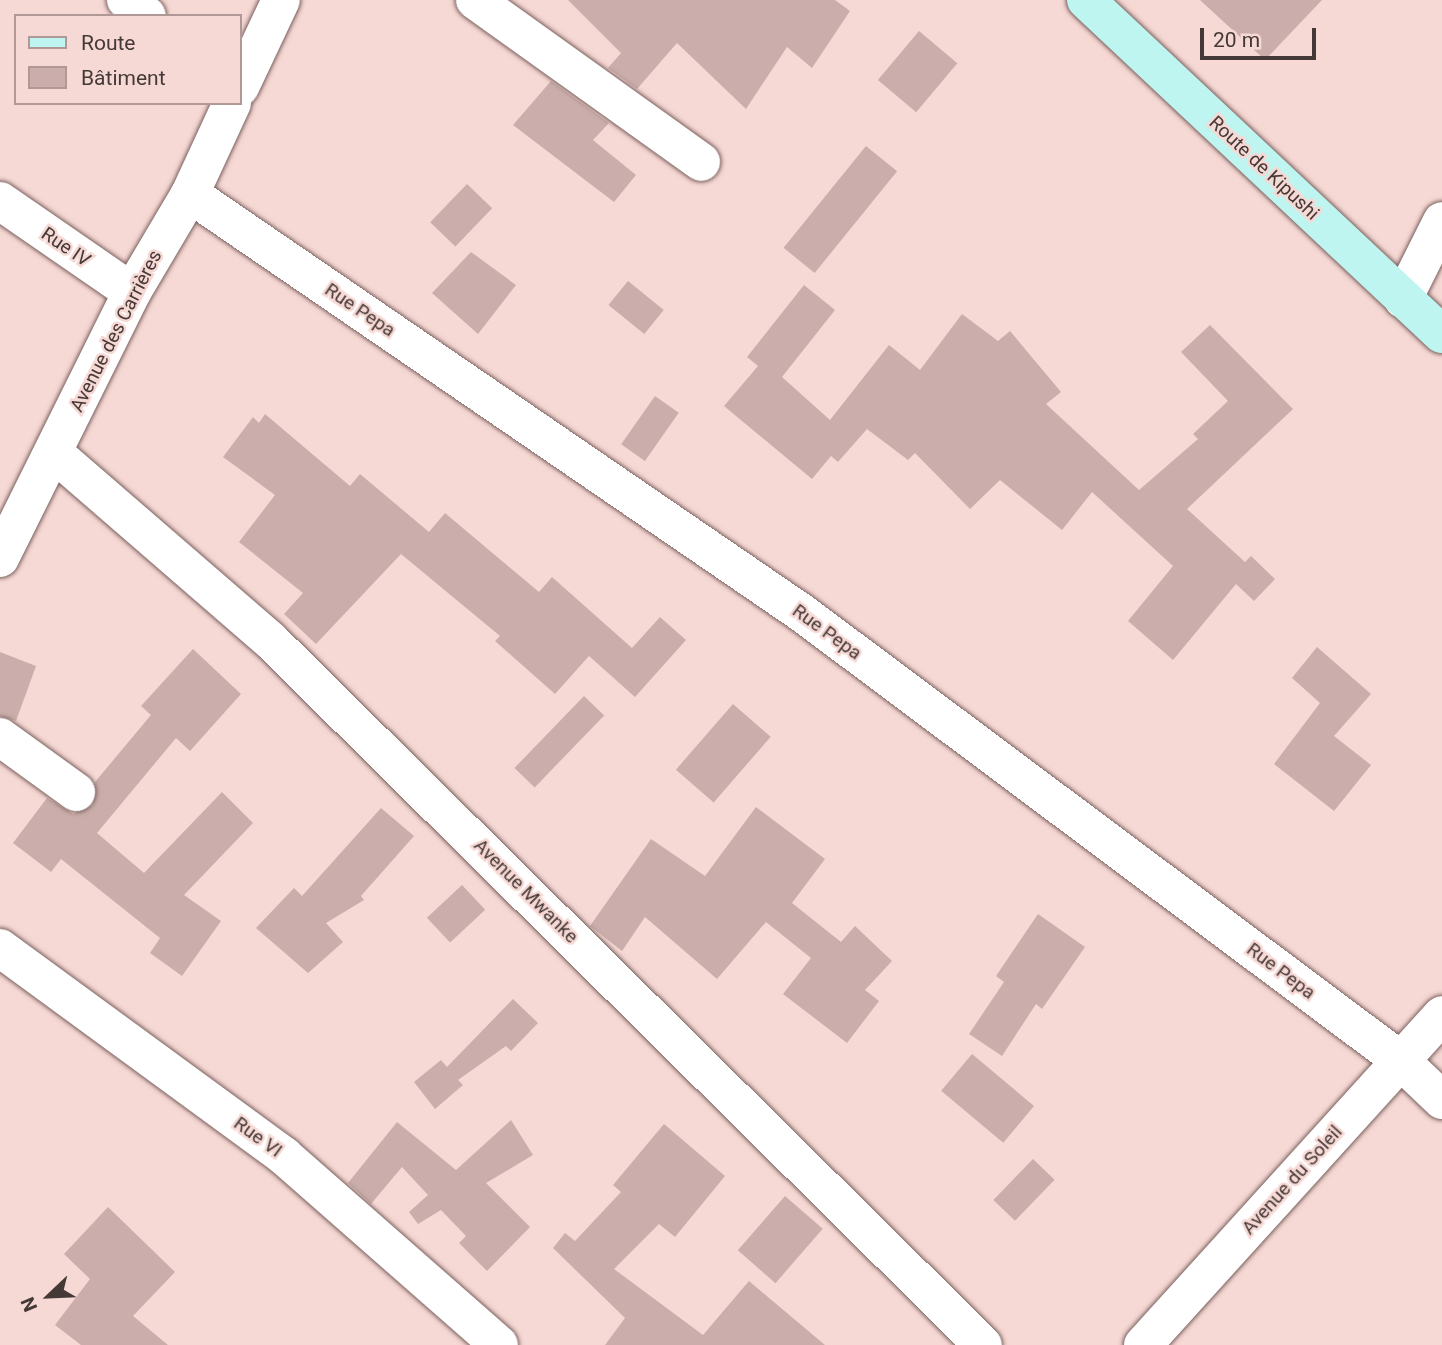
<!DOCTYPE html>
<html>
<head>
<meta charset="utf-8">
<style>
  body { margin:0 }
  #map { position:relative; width:1442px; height:1345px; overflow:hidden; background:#f6d8d4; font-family:Roboto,sans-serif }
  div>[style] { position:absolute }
  .building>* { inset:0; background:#cbaeab; transform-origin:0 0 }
  .roads { filter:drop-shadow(0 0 2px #7a605e) drop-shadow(0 0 2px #7a605e) }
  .street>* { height:38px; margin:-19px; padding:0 19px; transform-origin:19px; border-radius:19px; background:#fff }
  .secondary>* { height:38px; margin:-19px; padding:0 19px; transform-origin:19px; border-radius:19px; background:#bef5f0 }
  span { translate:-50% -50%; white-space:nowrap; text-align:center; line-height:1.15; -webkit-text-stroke:5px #f6d8d4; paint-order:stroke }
  .street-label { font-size:19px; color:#453937 }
  .legend { position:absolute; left:14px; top:14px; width:228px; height:91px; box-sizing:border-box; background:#f6d8d4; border:2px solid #af9895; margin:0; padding:9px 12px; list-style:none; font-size:21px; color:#453937 }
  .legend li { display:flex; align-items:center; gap:14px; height:35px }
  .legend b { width:35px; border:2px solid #af9895 }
  .north { position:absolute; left:14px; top:1261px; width:70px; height:70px; -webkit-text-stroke:5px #f6d8d4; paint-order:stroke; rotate:247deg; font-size:19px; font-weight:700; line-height:28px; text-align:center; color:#453937 }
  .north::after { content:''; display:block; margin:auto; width:24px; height:32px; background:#453937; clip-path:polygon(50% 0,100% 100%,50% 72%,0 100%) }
  .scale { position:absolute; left:1200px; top:28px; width:116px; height:32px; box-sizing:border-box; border:4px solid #453937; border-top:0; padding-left:9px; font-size:21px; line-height:24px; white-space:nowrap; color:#453937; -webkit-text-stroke:5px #f6d8d4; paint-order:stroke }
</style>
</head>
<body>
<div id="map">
  <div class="building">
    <i style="clip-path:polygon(568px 0,835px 0,850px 11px,812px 68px,787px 47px,746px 109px,677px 43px,637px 89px,608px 68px,621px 53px)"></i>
    <i style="clip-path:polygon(1200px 0,1322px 0,1265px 60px)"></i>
    <i style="left:919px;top:31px;width:50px;height:64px;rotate:40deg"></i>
    <i style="clip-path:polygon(551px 81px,609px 123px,593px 140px,636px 175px,614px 202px,513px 125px)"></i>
    <i style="left:866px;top:146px;width:40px;height:131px;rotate:39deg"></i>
    <i style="left:467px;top:184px;width:35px;height:53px;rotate:44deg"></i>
    <i style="clip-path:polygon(471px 252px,516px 285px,478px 334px,432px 293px)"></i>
    <i style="left:628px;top:281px;width:46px;height:31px;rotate:39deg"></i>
    <i style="clip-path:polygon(804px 285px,835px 310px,782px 377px,830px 420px,889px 345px,920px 370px,962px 314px,998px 341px,1010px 331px,1061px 392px,1046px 404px,1139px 490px,1198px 439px,1193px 434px,1228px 401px,1181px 352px,1210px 325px,1293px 409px,1187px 509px,1245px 562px,1251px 556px,1275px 579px,1254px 601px,1236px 584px,1173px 660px,1128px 621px,1173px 566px,1092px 492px,1062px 530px,1000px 480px,970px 509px,915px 453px,908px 460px,867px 429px,838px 462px,831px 456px,812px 479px,724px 406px,758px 366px,747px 357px)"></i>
    <i style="left:655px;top:396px;width:29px;height:59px;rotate:35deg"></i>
    <i style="clip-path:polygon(265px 414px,350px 486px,360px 474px,429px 532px,445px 513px,539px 592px,552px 577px,632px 648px,660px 617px,686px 640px,635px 697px,589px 656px,555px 694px,495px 641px,500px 636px,401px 554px,316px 644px,284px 614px,303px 593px,239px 542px,275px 495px,223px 457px,253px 417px,259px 423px)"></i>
    <i style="clip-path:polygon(1317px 647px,1371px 694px,1334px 736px,1371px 765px,1334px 811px,1274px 764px,1320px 703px,1292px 678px)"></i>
    <i style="clip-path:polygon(193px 649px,241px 694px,190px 751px,176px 738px,97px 833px,144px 873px,222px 792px,253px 823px,184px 895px,221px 921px,182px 976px,150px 953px,160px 938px,61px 859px,51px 872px,13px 843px,47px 798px,73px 814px,93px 805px,95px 782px,151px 715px,141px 706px)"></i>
    <i style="clip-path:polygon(0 652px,36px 666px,16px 721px,0 716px)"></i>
    <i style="left:584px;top:696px;width:28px;height:100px;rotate:44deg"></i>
    <i style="left:733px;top:704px;width:50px;height:87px;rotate:41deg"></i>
    <i style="clip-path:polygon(756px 807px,825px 859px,792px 903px,841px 942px,855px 926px,892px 961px,865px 990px,879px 1001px,847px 1043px,783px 994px,811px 958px,766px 922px,717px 979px,645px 917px,622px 951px,590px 926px,651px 839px,705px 876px)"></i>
    <i style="clip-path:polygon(381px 808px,414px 836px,361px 896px,364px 900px,326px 923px,343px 942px,308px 973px,256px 928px,294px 888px,302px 896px)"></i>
    <i style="left:462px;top:885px;width:34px;height:48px;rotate:47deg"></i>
    <i style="clip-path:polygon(1038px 914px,1085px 947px,1042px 1009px,1036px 1004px,1002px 1056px,969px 1034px,1004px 982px,996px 976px)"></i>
    <i style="clip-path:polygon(513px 999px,538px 1023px,511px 1051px,506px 1046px,458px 1080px,463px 1085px,435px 1109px,414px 1082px,441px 1060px,447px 1067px)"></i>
    <i style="left:972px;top:1054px;width:81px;height:48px;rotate:40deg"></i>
    <i style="clip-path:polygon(511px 1120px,533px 1155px,486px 1183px,530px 1227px,487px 1271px,459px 1243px,466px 1236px,441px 1210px,418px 1224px,409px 1212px,428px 1195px,402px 1167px,371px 1204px,348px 1183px,397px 1122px,456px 1170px)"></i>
    <i style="clip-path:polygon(664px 1124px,725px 1176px,675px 1237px,659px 1224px,614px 1269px,703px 1335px,749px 1281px,825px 1345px,605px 1345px,625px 1318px,553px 1248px,565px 1233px,575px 1241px,621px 1192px,613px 1185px)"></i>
    <i style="left:1033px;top:1159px;width:30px;height:57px;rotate:44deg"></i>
    <i style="left:785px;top:1196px;width:50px;height:72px;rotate:41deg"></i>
    <i style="clip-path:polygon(108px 1207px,175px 1272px,133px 1316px,168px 1345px,81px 1345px,55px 1325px,90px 1279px,64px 1254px)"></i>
  </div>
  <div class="roads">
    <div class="street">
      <i style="left:126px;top:0;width:26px;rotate:37deg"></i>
      <i style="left:475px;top:0;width:278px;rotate:35.6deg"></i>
      <i style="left:240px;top:87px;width:96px;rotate:-64.8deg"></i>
      <i style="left:190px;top:194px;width:742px;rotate:34.4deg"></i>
      <i style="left:802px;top:613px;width:747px;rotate:36.78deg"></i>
      <i style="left:1400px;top:1060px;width:58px;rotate:43.6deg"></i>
      <i style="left:0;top:201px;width:160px;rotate:34.6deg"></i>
      <i style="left:1403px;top:299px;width:87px;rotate:-63.4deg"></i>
      <i style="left:54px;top:453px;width:287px;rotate:40.9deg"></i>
      <i style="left:271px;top:641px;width:1001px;rotate:44.68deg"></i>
      <i style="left:0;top:558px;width:297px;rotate:-63.6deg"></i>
      <i style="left:132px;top:292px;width:114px;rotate:-59.4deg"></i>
      <i style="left:190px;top:194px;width:100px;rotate:-65.2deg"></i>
      <i style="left:0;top:737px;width:94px;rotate:35.9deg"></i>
      <i style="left:0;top:948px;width:352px;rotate:36.2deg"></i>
      <i style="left:284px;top:1156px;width:286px;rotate:41.3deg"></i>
      <i style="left:1143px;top:1345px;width:445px;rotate:-47.8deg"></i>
    </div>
    <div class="secondary">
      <i style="left:1086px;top:0;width:488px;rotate:43.2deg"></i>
    </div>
  </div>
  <div class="street-label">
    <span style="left:1264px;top:168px;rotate:43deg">Route de Kipushi</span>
    <span style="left:66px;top:247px;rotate:34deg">Rue IV</span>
    <span style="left:360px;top:310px;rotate:34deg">Rue Pepa</span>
    <span style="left:116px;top:331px;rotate:-63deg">Avenue des Carrières</span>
    <span style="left:827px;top:632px;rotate:36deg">Rue Pepa</span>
    <span style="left:526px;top:891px;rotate:45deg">Avenue Mwanke</span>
    <span style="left:1281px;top:971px;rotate:37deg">Rue Pepa</span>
    <span style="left:258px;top:1137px;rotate:36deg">Rue VI</span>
    <span style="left:1292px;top:1180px;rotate:-48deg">Avenue du Soleil</span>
  </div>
  <ul class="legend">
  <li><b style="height:9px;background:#bef5f0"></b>Route</li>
  <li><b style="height:19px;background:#cbaeab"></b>Bâtiment</li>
  </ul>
  <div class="north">N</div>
  <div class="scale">20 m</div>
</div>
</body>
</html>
